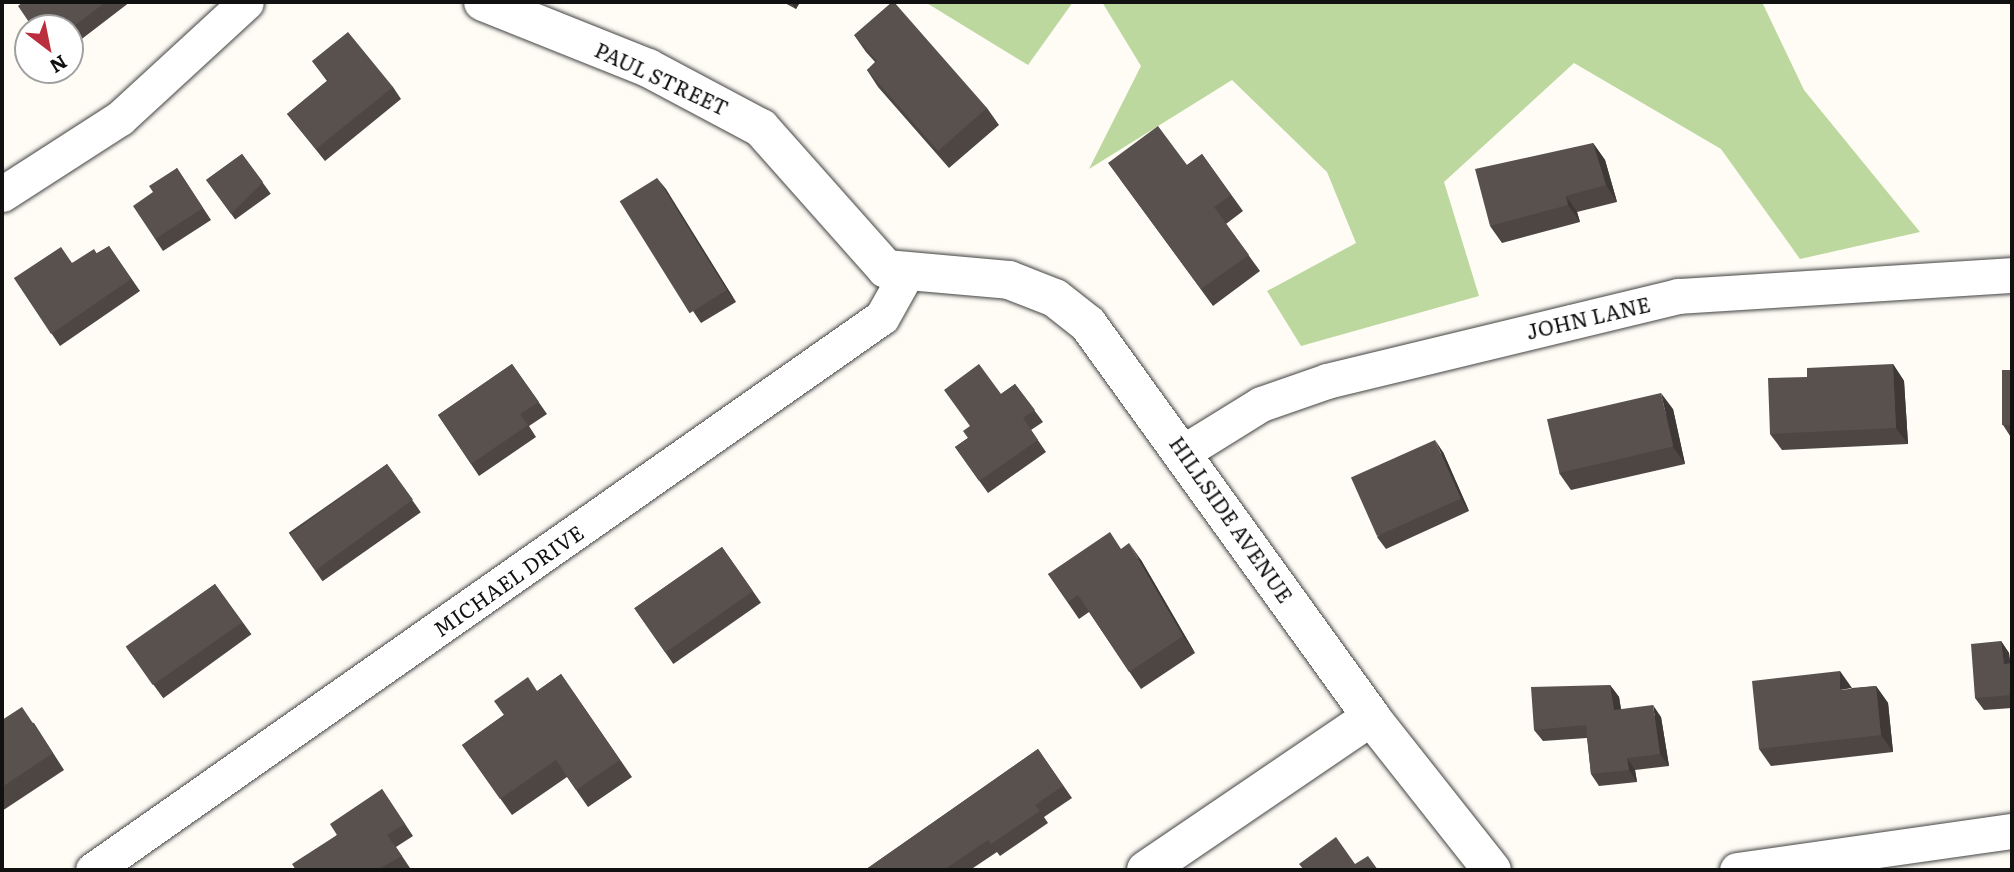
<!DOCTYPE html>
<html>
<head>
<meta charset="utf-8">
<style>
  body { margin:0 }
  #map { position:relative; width:2014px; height:872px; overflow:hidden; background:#fefcf5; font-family:Literata,serif }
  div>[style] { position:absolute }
  .forest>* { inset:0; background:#bcd89f }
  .roads { filter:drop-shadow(0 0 2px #444) drop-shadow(0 0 2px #444) }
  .minor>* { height:35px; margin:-17.5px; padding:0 17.5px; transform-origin:17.5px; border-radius:17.5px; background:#fff }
  .tertiary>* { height:38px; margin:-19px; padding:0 19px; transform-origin:19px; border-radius:19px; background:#fff }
  .wall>* { inset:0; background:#4d4642; transform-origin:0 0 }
  .shaded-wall>* { inset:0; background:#3e3936 }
  .building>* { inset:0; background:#59514d; transform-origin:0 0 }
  span { translate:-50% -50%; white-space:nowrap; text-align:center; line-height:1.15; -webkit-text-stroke:7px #fff; paint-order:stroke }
  .street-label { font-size:21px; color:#111 }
  .frame { position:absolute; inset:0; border:4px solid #111; pointer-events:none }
  .north { position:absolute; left:14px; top:14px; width:70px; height:70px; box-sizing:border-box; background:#fff; border:2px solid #a0a0a0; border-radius:50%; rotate:148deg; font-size:19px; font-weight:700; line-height:28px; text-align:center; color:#111 }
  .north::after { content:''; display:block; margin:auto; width:24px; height:32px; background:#bb2e3d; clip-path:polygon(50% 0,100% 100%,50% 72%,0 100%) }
</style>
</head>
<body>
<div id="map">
  <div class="forest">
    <i style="clip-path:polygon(925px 2px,1073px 2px,1028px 65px)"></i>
    <i style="clip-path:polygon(1102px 2px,1762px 2px,1804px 90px,1920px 232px,1800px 259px,1721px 149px,1574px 63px,1444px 182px,1479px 296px,1301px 346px,1267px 291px,1356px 243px,1327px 172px,1232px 80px,1089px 169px,1141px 66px)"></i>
  </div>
  <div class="roads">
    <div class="minor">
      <i style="left:2px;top:194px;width:140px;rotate:-32.8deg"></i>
      <i style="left:120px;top:118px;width:171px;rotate:-42.6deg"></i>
      <i style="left:1185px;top:451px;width:89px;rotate:-31.7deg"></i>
      <i style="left:1261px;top:404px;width:70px;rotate:-19.2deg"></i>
      <i style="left:1327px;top:381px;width:361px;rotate:-13.6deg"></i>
      <i style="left:1678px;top:296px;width:335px;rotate:-3.6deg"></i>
      <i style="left:93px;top:870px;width:963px;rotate:-35.03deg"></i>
      <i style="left:882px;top:317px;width:49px;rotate:-60.8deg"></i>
      <i style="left:1737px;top:870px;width:278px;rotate:-8.1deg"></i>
    </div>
    <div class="tertiary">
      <i style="left:483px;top:2px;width:178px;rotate:21.8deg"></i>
      <i style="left:648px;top:68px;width:128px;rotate:28deg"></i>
      <i style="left:761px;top:128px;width:188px;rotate:48.4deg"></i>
      <i style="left:886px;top:269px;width:123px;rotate:5.1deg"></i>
      <i style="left:1009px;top:280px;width:49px;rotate:21.4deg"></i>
      <i style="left:1055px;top:298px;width:42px;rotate:38.2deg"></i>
      <i style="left:1088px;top:324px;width:484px;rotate:54.2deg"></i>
      <i style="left:1371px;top:717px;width:195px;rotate:51.7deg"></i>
      <i style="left:1146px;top:870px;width:272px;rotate:-34.2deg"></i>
    </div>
  </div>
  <div class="wall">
    <i style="clip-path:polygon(23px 2px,130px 2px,70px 48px,70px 28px)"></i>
    <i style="clip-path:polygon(783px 2px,800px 2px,796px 9px)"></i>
    <i style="clip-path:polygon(854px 35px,987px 108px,999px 125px,949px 168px,878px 87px,867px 70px,875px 62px,866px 52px)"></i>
    <i style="clip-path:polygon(312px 61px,393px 87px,401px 99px,325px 161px,287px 114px,327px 81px)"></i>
    <i style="clip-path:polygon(1593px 143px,1605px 160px,1617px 202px,1577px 212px,1580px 222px,1502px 243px,1490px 226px)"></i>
    <i style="left:242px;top:154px;width:49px;height:44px;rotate:54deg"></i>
    <i style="clip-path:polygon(1202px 154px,1243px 211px,1226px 224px,1260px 271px,1213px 306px,1120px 179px,1187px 165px)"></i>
    <i style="clip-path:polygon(177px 168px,211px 220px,163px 251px,155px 239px,153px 192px)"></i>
    <i style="clip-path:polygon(657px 178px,736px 302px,701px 323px,693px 311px)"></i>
    <i style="clip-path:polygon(109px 246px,140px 291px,60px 346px,14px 278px,72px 263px,97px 253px)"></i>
    <i style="clip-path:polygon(512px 364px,547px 414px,529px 426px,536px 437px,479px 476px,438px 415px)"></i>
    <i style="clip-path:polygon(1893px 364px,1904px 381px,1908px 444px,1782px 450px,1770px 434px)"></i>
    <i style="clip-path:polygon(2012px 370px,2012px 439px,2003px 425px)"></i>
    <i style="clip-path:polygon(1015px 384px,1043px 422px,1031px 430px,1046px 452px,988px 493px,955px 447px,968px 438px,970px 426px,1001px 394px)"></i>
    <i style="clip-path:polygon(1673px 409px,1685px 464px,1571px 490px,1559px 473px)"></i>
    <i style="clip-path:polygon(1443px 452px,1469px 511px,1386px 549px,1377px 537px)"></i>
    <i style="left:387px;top:464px;width:59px;height:120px;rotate:55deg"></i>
    <i style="left:722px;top:547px;width:68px;height:107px;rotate:55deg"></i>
    <i style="clip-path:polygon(1121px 549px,1141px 560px,1195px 653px,1141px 689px,1089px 612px,1079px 619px,1048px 574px)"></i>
    <i style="left:215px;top:584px;width:62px;height:109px;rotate:54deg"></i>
    <i style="clip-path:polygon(2001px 641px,2009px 653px,2010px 663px,2012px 663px,2012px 708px,1984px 710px,1975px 698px)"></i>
    <i style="clip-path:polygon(561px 674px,632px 777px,588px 807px,567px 777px,512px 815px,462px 745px)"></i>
    <i style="clip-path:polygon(1610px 685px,1619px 697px,1621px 709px,1661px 717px,1669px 766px,1635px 770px,1637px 782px,1599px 786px,1591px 774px,1587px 738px,1543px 741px,1534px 730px)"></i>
    <i style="clip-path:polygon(1876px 686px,1888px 703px,1893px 752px,1771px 766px,1759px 749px,1852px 688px)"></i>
    <i style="clip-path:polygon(2px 720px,34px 723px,64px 770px,2px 811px)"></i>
    <i style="clip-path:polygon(1038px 749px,1072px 798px,1044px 817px,1048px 823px,1000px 856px,997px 852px,970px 870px,865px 870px)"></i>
    <i style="clip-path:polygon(382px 789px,413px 836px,396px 847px,410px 868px,406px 870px,296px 870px,337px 835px)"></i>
  </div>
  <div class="shaded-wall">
    <i style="clip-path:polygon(791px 2px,800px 2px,796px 9px)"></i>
    <i style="clip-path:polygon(1593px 143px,1605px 160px,1617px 202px,1606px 185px)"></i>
    <i style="clip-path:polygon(657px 178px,666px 189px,736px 302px,727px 290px)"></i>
    <i style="clip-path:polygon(1566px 196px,1577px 212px,1580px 222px,1568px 205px)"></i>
    <i style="clip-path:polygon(1893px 364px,1904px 381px,1908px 444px,1896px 428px)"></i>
    <i style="clip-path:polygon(1661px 393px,1673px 409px,1685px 464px,1673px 447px)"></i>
    <i style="clip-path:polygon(1435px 440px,1443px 452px,1469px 511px,1461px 499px)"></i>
    <i style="clip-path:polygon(1129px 543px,1141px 560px,1195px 653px,1183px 636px)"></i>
    <i style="clip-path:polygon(2001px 641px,2009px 653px,2012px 676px,2004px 664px)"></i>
    <i style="clip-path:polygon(1840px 671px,1852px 688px,1840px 690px)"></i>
    <i style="clip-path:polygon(1610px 685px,1619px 697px,1623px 722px,1614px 710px)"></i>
    <i style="clip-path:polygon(1876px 686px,1888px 703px,1893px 752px,1881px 735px)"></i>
    <i style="clip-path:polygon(1653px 705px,1661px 717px,1669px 766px,1660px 754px)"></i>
    <i style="clip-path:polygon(1627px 758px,1635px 770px,1637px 782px,1629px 770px)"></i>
  </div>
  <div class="building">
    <i style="clip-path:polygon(23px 2px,106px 2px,70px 29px,70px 28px,33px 28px,18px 6px)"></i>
    <i style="clip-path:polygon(892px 2px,894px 2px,987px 108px,938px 151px,867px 70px,877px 61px,854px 35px)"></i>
    <i style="clip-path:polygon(348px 32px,393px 87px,316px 149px,287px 114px,328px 80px,312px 61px)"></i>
    <i style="clip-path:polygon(1158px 126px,1187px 165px,1202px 154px,1231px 195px,1214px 207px,1249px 255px,1201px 289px,1108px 163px)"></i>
    <i style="clip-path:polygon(1593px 143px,1606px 185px,1566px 196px,1568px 205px,1490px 226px,1475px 169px)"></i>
    <i style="clip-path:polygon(242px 154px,263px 182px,231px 214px,206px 180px)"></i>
    <i style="clip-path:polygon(177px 168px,203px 208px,155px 239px,133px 206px,153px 192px,149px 186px)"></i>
    <i style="left:657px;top:178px;width:132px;height:44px;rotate:58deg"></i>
    <i style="clip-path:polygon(109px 246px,131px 279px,51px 334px,14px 278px,61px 247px,72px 263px,94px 249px,97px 254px)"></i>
    <i style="clip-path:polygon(512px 364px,539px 402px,520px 414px,528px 425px,471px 464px,438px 415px)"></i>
    <i style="clip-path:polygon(979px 364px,1001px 394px,1015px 384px,1035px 410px,1023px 418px,1038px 440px,979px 481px,955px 447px,968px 438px,963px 431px,970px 426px,944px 390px)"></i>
    <i style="clip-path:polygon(1893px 364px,1896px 428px,1770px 434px,1768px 378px,1807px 377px,1807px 368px)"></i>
    <i style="left:2002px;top:370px;width:10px;height:55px"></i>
    <i style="left:1661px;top:393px;width:55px;height:117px;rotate:77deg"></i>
    <i style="left:1435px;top:440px;width:64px;height:92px;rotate:66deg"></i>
    <i style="left:387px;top:464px;width:44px;height:120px;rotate:54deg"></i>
    <i style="clip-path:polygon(1110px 532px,1121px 549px,1129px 543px,1183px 636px,1129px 672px,1078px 595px,1068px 602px,1048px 574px)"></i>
    <i style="left:722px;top:547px;width:54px;height:107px;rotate:55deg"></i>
    <i style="left:215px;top:584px;width:47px;height:109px;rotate:55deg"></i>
    <i style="clip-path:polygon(2001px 641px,2004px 664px,2012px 663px,2012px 695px,1975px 698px,1971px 644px)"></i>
    <i style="clip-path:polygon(1840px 671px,1840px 690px,1876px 686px,1881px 735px,1759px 749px,1752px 681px)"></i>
    <i style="clip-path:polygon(561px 674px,620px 760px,576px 790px,556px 760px,500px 799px,462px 745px,504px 715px,494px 701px,528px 677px,537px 691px)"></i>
    <i style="clip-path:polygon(1610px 685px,1614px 710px,1653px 705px,1660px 754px,1627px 758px,1629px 770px,1591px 774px,1586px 725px,1534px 730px,1531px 687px)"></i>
    <i style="clip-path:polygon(22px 707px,53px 753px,2px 787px,2px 720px)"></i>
    <i style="clip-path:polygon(1038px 749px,1063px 786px,1035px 805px,1040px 811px,991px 844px,988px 840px,944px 870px,865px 870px)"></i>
    <i style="clip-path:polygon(382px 789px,405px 824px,387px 835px,402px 856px,377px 870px,296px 870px,292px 864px,337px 835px,330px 824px)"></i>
    <i style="clip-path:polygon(1336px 837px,1355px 864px,1368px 856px,1378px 870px,1304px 870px,1299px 864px)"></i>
  </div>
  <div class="street-label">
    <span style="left:662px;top:78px;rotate:25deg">PAUL STREET</span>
    <span style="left:1588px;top:317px;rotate:-13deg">JOHN LANE</span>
    <span style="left:1232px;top:519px;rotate:55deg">HILLSIDE AVENUE</span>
    <span style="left:508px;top:580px;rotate:-35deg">MICHAEL DRIVE</span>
  </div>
  <div class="frame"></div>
  <div class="north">N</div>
</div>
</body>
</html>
